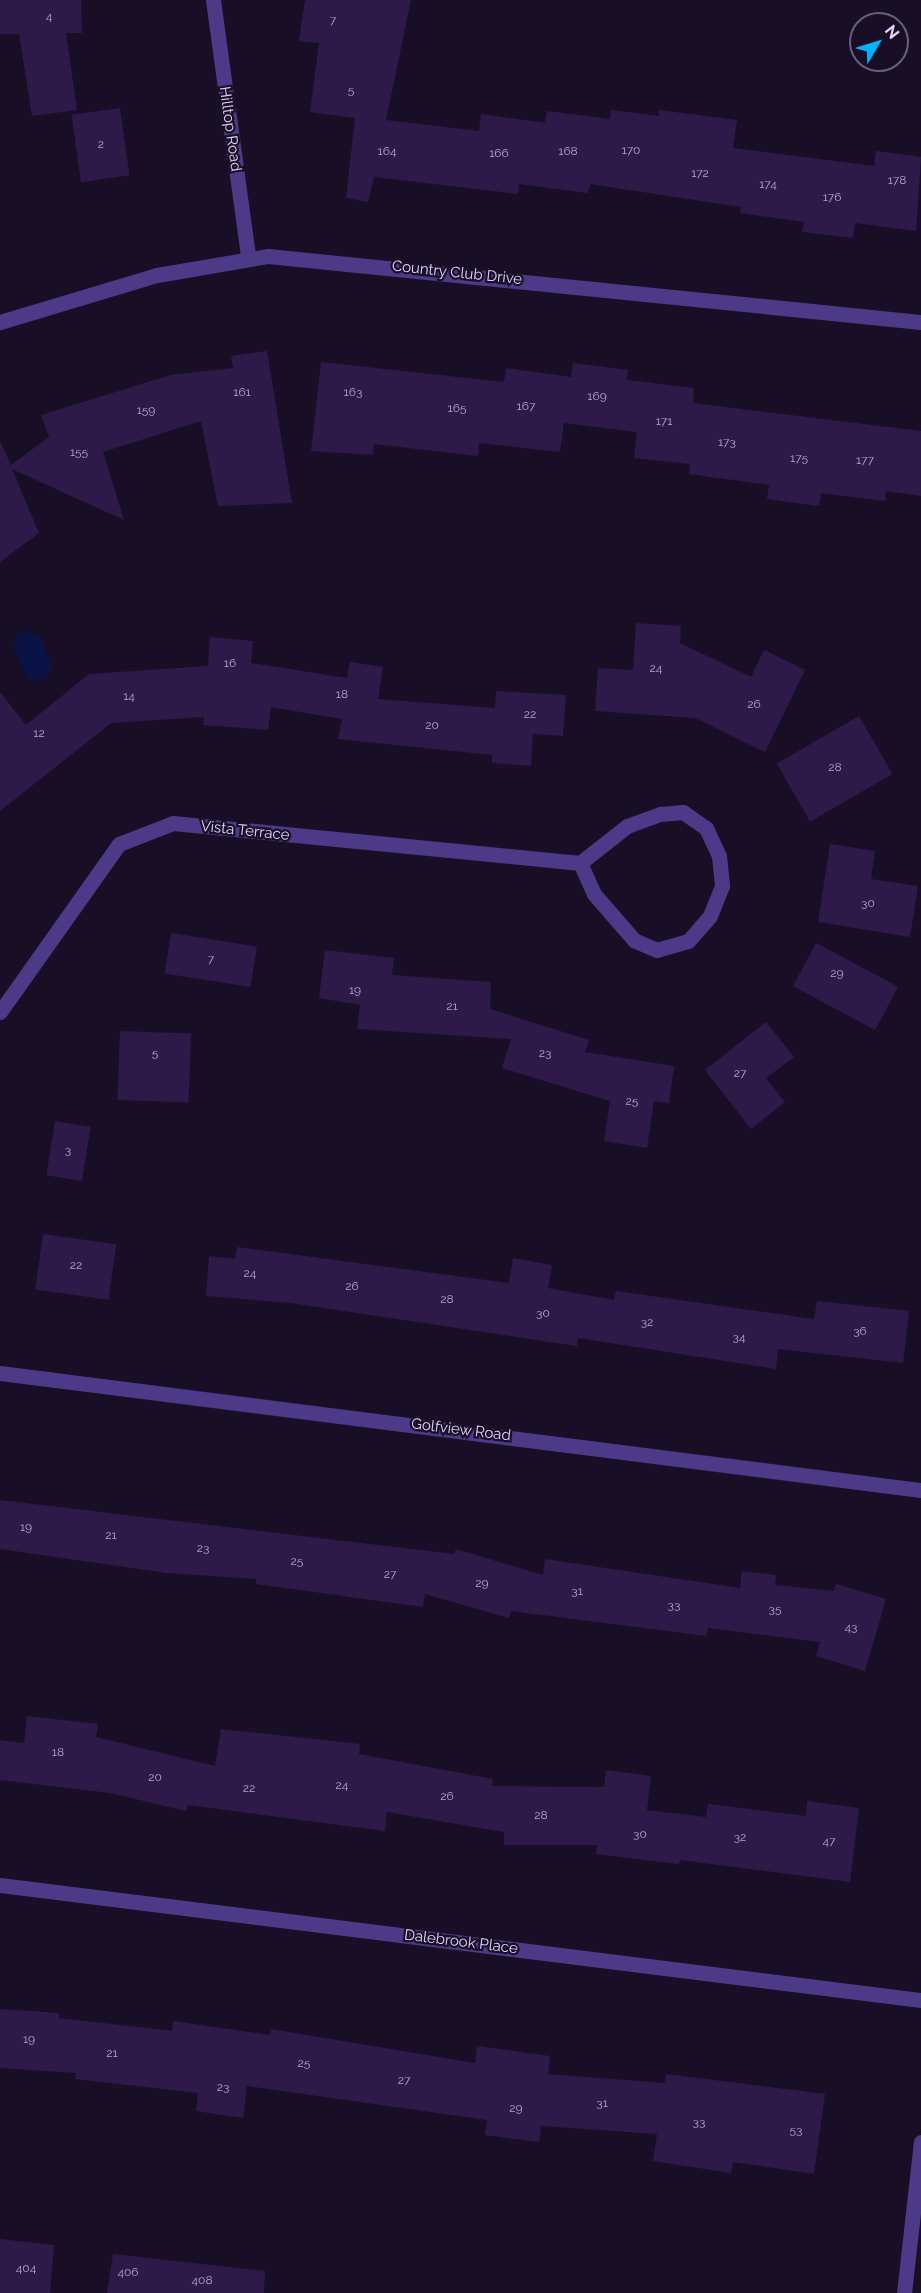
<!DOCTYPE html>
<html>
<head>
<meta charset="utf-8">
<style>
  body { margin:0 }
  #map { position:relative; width:921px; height:2293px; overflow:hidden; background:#180f27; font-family:Raleway,sans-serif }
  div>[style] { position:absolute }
  .water>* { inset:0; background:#091346 }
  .building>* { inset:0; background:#2d1a48; transform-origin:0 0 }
  .minor>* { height:15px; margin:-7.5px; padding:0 7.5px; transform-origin:7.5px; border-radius:7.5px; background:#4c3987 }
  span { translate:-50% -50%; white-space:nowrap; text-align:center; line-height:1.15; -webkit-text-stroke:4.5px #180f27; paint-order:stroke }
  .number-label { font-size:12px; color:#b5a6d1 }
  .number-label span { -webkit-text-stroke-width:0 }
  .street-label { font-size:15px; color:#e2d4ff }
  .north { position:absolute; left:849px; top:12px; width:60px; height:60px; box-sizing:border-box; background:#180f27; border:2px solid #695e7d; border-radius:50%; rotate:52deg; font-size:16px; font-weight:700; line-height:24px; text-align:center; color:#e2d4ff }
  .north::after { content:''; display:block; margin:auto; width:21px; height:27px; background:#00b1ff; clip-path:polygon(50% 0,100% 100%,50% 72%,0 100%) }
</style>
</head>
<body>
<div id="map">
  <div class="water">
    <i style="clip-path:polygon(28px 630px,40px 637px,52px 667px,45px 678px,36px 681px,28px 678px,13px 647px,17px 634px)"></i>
  </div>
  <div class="building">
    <i style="clip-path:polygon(0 0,81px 0,82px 33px,66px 33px,77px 110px,32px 116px,19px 34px,0 34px)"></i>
    <i style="clip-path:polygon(305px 0,411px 0,386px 120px,479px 131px,481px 114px,545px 123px,547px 111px,610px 119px,611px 110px,659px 116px,659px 110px,737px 120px,733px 148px,874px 166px,876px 151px,921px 157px,916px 231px,855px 223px,853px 238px,802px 232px,804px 222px,740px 213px,741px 207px,590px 184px,588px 193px,519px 184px,518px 194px,374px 177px,368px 202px,346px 198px,355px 118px,310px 112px,319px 43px,299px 41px)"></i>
    <i style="left:120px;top:108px;width:68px;height:49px;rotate:82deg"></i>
    <i style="clip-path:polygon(267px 351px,292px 503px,218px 506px,201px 421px,103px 452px,124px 520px,12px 469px,39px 533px,0 562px,0 441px,11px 465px,49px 437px,41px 415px,171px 375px,233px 368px,231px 356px)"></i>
    <i style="clip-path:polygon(321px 362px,504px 382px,506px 368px,571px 377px,573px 363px,628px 370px,627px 380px,694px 388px,693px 403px,921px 431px,921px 496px,886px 491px,885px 501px,821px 493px,819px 506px,767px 499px,769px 485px,689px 474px,690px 464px,634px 458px,637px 432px,564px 423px,560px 452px,479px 443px,478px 456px,374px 444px,373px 455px,311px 451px)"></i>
    <i style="clip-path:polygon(636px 623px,681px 626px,680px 643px,751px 677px,764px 650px,805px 670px,765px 752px,695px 718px,595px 711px,598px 668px,633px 670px)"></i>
    <i style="clip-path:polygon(210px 637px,253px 641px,251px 663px,347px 678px,350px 662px,383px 667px,378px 699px,495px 708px,496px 691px,566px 695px,563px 736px,533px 734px,531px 766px,492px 763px,492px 755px,338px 739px,342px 719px,271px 707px,268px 730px,203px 725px,204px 717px,111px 723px,0 811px,0 692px,26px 725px,89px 674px,208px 666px)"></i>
    <i style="left:859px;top:716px;width:67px;height:95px;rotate:60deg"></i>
    <i style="clip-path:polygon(830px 844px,875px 851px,871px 879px,918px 886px,910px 937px,818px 922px)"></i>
    <i style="left:171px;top:933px;width:87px;height:41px;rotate:9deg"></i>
    <i style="left:816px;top:943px;width:93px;height:49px;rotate:28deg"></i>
    <i style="clip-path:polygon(325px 950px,394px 958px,392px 975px,491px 982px,490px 1009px,589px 1040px,585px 1052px,674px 1066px,669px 1103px,654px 1101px,647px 1148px,604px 1141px,610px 1101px,502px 1068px,511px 1039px,357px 1029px,360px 1005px,319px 998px)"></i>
    <i style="clip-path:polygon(766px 1022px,794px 1057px,766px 1078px,785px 1102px,751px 1129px,705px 1070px)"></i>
    <i style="left:120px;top:1031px;width:71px;height:69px;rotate:2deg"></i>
    <i style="left:55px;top:1121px;width:36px;height:55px;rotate:9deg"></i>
    <i style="left:43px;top:1234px;width:74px;height:56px;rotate:8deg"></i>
    <i style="clip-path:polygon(237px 1247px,509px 1283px,513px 1258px,552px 1265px,548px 1288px,614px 1300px,616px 1291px,814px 1319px,817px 1301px,909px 1311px,903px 1363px,778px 1349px,776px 1369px,578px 1338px,577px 1346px,291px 1303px,206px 1296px,209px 1256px,235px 1259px)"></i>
    <i style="clip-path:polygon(0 1500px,454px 1554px,456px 1549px,543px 1575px,545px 1559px,740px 1588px,742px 1571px,776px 1575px,775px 1585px,834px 1591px,836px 1584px,886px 1599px,865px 1671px,816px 1656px,820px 1642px,708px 1628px,707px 1636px,511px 1611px,509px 1618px,425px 1594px,423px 1607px,256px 1584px,256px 1579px,167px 1573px,0 1549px)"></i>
    <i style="clip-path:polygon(27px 1716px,98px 1724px,96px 1737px,215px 1766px,221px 1729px,360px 1744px,359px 1754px,493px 1779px,492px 1786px,604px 1787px,606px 1770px,651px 1776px,647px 1810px,706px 1817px,708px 1804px,806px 1816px,807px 1801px,859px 1808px,850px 1882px,680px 1860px,679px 1864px,596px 1854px,597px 1845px,504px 1845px,504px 1832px,387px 1812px,385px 1831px,188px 1805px,186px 1811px,110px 1793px,0 1780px,0 1740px,24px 1743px)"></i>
    <i style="clip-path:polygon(0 2009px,59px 2013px,59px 2018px,172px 2031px,173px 2021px,270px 2035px,271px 2029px,475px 2063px,477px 2046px,550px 2056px,548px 2074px,665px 2083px,666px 2074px,825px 2094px,814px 2174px,733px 2162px,731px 2173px,653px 2161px,657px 2134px,541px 2126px,539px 2142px,485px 2135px,487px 2120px,247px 2086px,243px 2118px,196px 2111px,198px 2093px,75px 2079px,76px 2073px,0 2068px)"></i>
    <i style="clip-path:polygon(0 2239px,54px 2245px,50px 2293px,0 2293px)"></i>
    <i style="clip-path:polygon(113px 2254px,265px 2271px,264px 2293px,107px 2293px)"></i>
  </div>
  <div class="minor">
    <i style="left:213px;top:0;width:259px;rotate:82.2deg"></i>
    <i style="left:0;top:322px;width:164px;rotate:-16.7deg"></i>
    <i style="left:157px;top:275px;width:113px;rotate:-9.7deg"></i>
    <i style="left:268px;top:256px;width:656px;rotate:5.77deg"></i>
    <i style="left:683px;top:812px;width:28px;rotate:35deg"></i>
    <i style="left:706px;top:828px;width:31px;rotate:65deg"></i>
    <i style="left:719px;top:856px;width:30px;rotate:84deg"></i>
    <i style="left:722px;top:886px;width:32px;rotate:112deg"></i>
    <i style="left:710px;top:916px;width:33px;rotate:131deg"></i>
    <i style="left:688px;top:941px;width:32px;rotate:164deg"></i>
    <i style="left:657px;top:950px;width:25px;rotate:-157deg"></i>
    <i style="left:634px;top:940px;width:61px;rotate:-131deg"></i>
    <i style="left:594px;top:894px;width:34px;rotate:-114deg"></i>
    <i style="left:580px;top:863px;width:60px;rotate:-38.2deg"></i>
    <i style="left:627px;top:826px;width:35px;rotate:-20deg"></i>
    <i style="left:660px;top:814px;width:23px;rotate:-5deg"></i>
    <i style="left:0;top:1012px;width:206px;rotate:-54.7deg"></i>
    <i style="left:119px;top:844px;width:58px;rotate:-21.3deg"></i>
    <i style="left:173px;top:823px;width:409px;rotate:5.6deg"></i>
    <i style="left:0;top:1373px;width:928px;rotate:7.24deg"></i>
    <i style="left:0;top:1885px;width:928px;rotate:7.12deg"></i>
    <i style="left:904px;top:2293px;width:152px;rotate:-83.6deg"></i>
  </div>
  <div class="number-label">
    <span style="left:49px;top:17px">4</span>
    <span style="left:333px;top:21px">7</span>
    <span style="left:351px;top:91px">5</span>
    <span style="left:101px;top:145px">2</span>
    <span style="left:631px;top:151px">170</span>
    <span style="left:387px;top:152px">164</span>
    <span style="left:568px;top:152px">168</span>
    <span style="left:499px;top:154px">166</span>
    <span style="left:700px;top:174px">172</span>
    <span style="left:897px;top:181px">178</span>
    <span style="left:768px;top:185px">174</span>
    <span style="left:832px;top:198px">176</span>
    <span style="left:242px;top:393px">161</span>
    <span style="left:353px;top:393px">163</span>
    <span style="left:597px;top:397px">169</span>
    <span style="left:526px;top:407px">167</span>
    <span style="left:457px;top:409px">165</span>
    <span style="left:146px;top:411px">159</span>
    <span style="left:664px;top:422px">171</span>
    <span style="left:727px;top:443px">173</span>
    <span style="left:79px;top:453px">155</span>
    <span style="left:799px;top:459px">175</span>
    <span style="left:865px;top:461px">177</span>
    <span style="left:230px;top:664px">16</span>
    <span style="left:656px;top:669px">24</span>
    <span style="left:342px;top:695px">18</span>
    <span style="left:129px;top:697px">14</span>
    <span style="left:754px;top:705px">26</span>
    <span style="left:530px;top:715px">22</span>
    <span style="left:432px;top:726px">20</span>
    <span style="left:39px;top:734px">12</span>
    <span style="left:835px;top:768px">28</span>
    <span style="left:868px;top:904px">30</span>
    <span style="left:211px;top:960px">7</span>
    <span style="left:837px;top:974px">29</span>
    <span style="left:355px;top:991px">19</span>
    <span style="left:452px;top:1007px">21</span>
    <span style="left:155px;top:1054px">5</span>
    <span style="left:545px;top:1054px">23</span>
    <span style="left:740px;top:1074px">27</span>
    <span style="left:632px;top:1102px">25</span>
    <span style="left:68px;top:1151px">3</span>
    <span style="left:76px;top:1266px">22</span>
    <span style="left:250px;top:1274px">24</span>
    <span style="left:352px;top:1287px">26</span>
    <span style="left:447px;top:1300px">28</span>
    <span style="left:543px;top:1314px">30</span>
    <span style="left:647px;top:1323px">32</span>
    <span style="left:860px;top:1332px">36</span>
    <span style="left:739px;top:1338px">34</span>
    <span style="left:26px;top:1528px">19</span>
    <span style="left:111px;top:1536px">21</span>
    <span style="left:203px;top:1549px">23</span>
    <span style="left:297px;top:1562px">25</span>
    <span style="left:390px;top:1575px">27</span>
    <span style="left:482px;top:1584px">29</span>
    <span style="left:577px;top:1592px">31</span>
    <span style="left:674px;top:1606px">33</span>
    <span style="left:775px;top:1610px">35</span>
    <span style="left:851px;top:1628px">43</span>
    <span style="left:58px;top:1753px">18</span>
    <span style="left:155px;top:1778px">20</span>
    <span style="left:342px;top:1786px">24</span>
    <span style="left:249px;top:1789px">22</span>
    <span style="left:447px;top:1797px">26</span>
    <span style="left:541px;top:1816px">28</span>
    <span style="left:640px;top:1835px">30</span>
    <span style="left:740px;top:1838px">32</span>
    <span style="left:829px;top:1842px">47</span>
    <span style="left:29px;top:2040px">19</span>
    <span style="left:112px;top:2054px">21</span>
    <span style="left:304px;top:2064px">25</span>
    <span style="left:404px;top:2081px">27</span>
    <span style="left:223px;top:2088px">23</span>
    <span style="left:602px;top:2104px">31</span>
    <span style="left:516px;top:2109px">29</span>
    <span style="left:699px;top:2123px">33</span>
    <span style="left:796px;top:2131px">53</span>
    <span style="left:26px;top:2269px">404</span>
    <span style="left:128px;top:2273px">406</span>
    <span style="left:202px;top:2281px">408</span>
  </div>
  <div class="street-label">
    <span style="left:230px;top:129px;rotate:82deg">Hilltop Road</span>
    <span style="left:457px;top:273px;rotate:6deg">Country Club Drive</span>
    <span style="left:245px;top:831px;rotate:6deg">Vista Terrace</span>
    <span style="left:461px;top:1430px;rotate:7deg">Golfview Road</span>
    <span style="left:461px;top:1942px;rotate:7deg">Dalebrook Place</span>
  </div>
  <div class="north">N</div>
</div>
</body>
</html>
